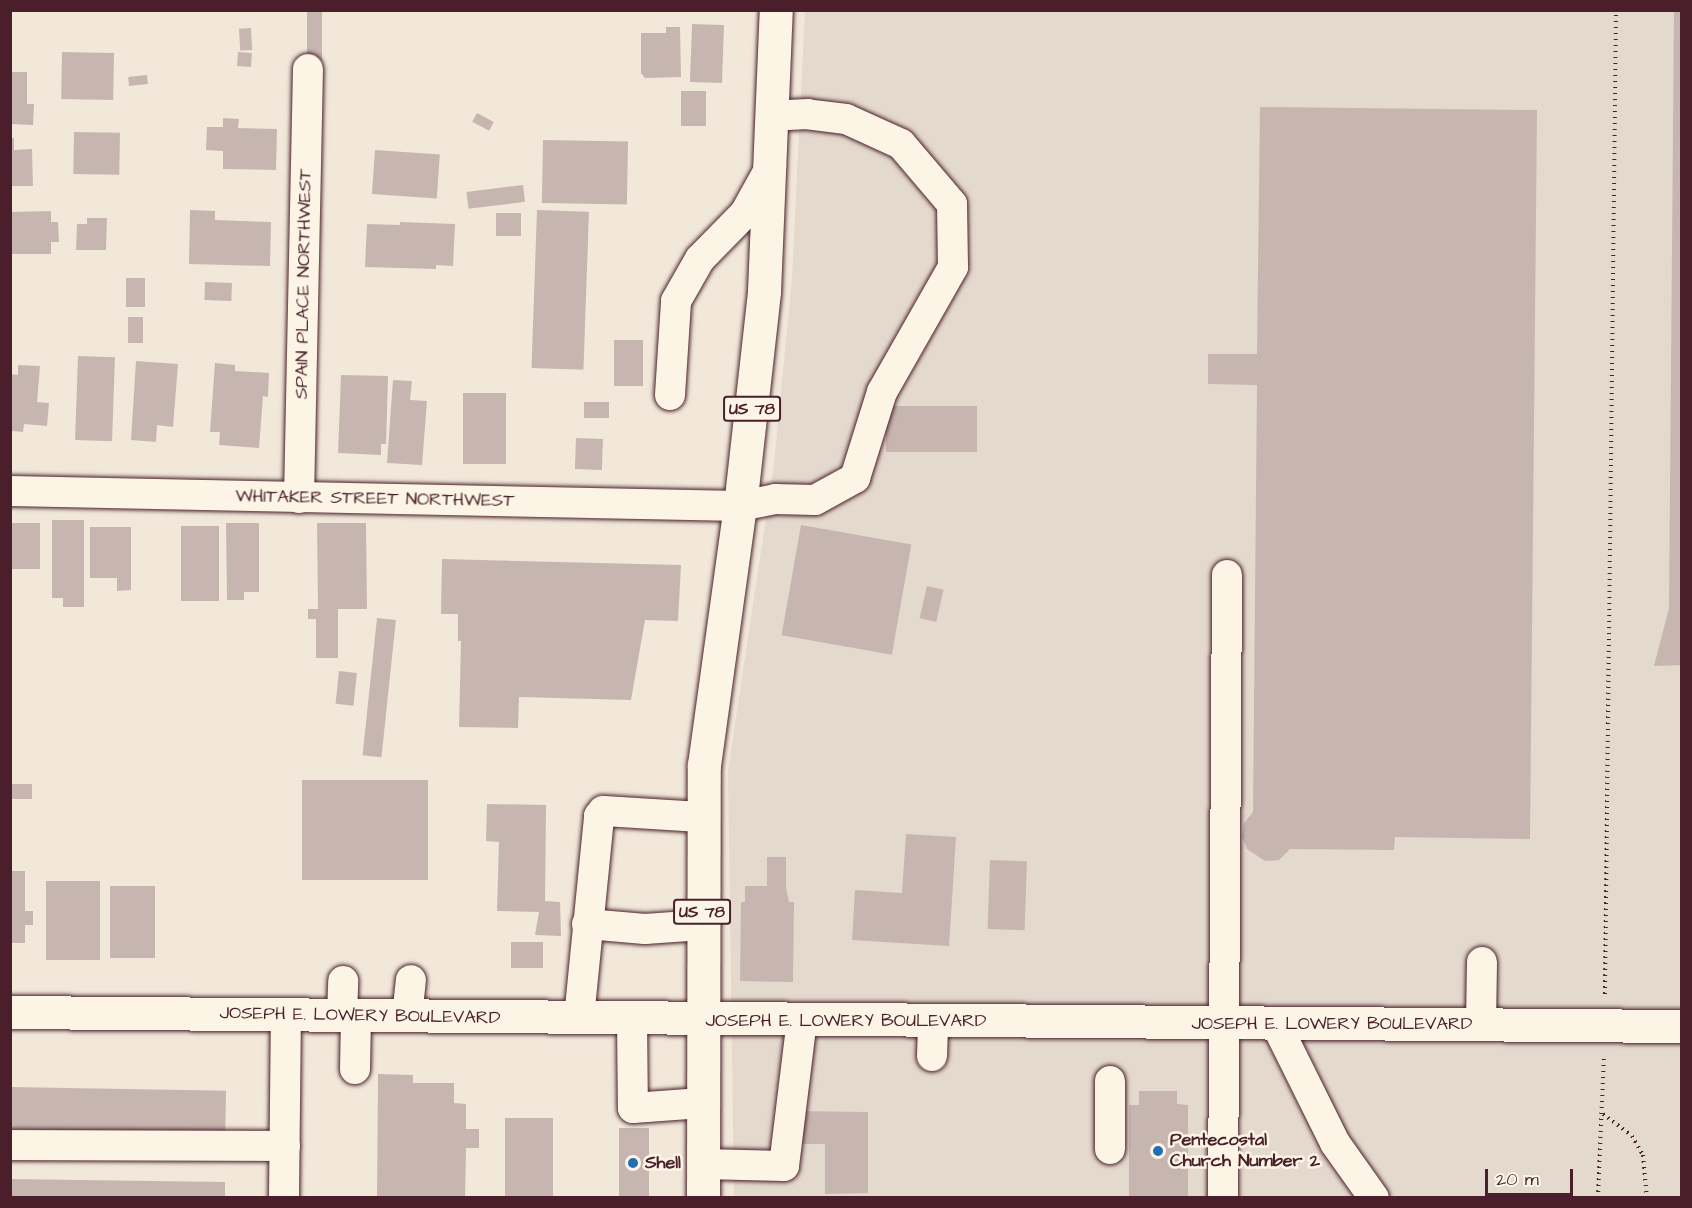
<!DOCTYPE html>
<html>
<head>
<meta charset="utf-8">
<style>
  body { margin:0 }
  #map { position:relative; width:1692px; height:1208px; overflow:hidden; background:#f1e8da; font-family:"Architects Daughter",sans-serif }
  div>[style] { position:absolute }
  .built>* { inset:0; background:#e4d9cd }
  .building>* { inset:0; background:#c7b6af; transform-origin:0 0 }
  .path>* { height:4px; margin-top:-2px; transform-origin:0; background:repeating-linear-gradient(90deg,#4a1f2b 0 1.5px,transparent 0 6px) }
  .roads { filter:drop-shadow(0 0 2px #4a1f2b) drop-shadow(0 0 2px #4a1f2b) }
  .minor>* { height:30px; margin:-15px; padding:0 15px; transform-origin:15px; border-radius:15px; background:#fcf5e5 }
  .major>* { height:33px; margin:-16.5px; padding:0 16.5px; transform-origin:16.5px; border-radius:16.5px; background:#fcf5e5 }
  .dots>* { width:16px; height:16px; translate:-50% -50%; box-sizing:border-box; border:3px solid #fcf5e5; border-radius:50% }
  span { translate:-50% -50%; white-space:nowrap; text-align:center; line-height:1.15; -webkit-text-stroke:5px #fcf5e5; paint-order:stroke }
  .shield-label span { padding:2px 4px; background:#fcf5e5; border:2px solid; border-radius:4px; -webkit-text-stroke-width:0 }
  .shield-label { font-size:16px; color:#4a1f2b; font-weight:700 }
  .street-label { font-size:18px; color:#4a1f2b }
  .poi-label { font-size:18px; color:#4a1f2b; font-weight:700 }
  .left { translate:0 -50%; text-align:left }
  .frame { position:absolute; inset:0; border:12px solid #4a1f2b; pointer-events:none }
  .scale { position:absolute; left:1485px; top:1169px; width:88px; height:27px; box-sizing:border-box; border:3px solid #4a1f2b; border-top:0; padding-left:8px; font-size:18px; line-height:21px; white-space:nowrap; color:#4a1f2b; -webkit-text-stroke:4px #fcf5e5; paint-order:stroke }
</style>
</head>
<body>
<div id="map">
  <div class="built">
    <i style="clip-path:polygon(805px 11px,1681px 11px,1681px 1197px,734px 1198px,728px 771px,774px 464px,792px 278px)"></i>
  </div>
  <div class="building">
    <i style="left:307px;top:10px;width:15px;height:55px"></i>
    <i style="clip-path:polygon(1674px 10px,1682px 10px,1682px 665px,1654px 666px,1669px 608px)"></i>
    <i style="left:692px;top:24px;width:32px;height:58px;rotate:2deg"></i>
    <i style="clip-path:polygon(666px 27px,680px 27px,681px 77px,645px 78px,641px 73px,641px 33px,666px 33px)"></i>
    <i style="left:251px;top:28px;width:22px;height:12px;rotate:87deg"></i>
    <i style="left:62px;top:52px;width:52px;height:47px;rotate:1deg"></i>
    <i style="left:238px;top:52px;width:14px;height:14px;rotate:4deg"></i>
    <i style="clip-path:polygon(10px 72px,27px 72px,27px 104px,34px 104px,33px 125px,10px 124px)"></i>
    <i style="left:147px;top:75px;width:9px;height:19px;rotate:84deg"></i>
    <i style="left:681px;top:91px;width:25px;height:35px"></i>
    <i style="clip-path:polygon(1260px 107px,1537px 110px,1530px 839px,1395px 837px,1394px 850px,1290px 849px,1279px 860px,1265px 861px,1247px 849px,1242px 837px,1244px 823px,1253px 812px,1257px 385px,1208px 384px,1208px 354px,1257px 354px)"></i>
    <i style="left:477px;top:113px;width:19px;height:10px;rotate:28deg"></i>
    <i style="clip-path:polygon(223px 118px,239px 119px,238px 128px,277px 129px,276px 170px,223px 169px,223px 151px,206px 150px,207px 127px,223px 127px)"></i>
    <i style="left:74px;top:132px;width:46px;height:42px;rotate:1deg"></i>
    <i style="clip-path:polygon(10px 138px,14px 138px,14px 150px,32px 149px,33px 186px,10px 186px)"></i>
    <i style="left:543px;top:140px;width:85px;height:63px;rotate:1deg"></i>
    <i style="left:375px;top:150px;width:65px;height:44px;rotate:4deg"></i>
    <i style="left:523px;top:185px;width:17px;height:57px;rotate:83deg"></i>
    <i style="clip-path:polygon(190px 210px,215px 211px,215px 220px,271px 222px,270px 266px,189px 264px)"></i>
    <i style="left:537px;top:210px;width:52px;height:158px;rotate:2deg"></i>
    <i style="clip-path:polygon(51px 211px,51px 222px,58px 222px,59px 242px,51px 242px,51px 254px,10px 254px,10px 212px)"></i>
    <i style="left:496px;top:213px;width:25px;height:23px"></i>
    <i style="clip-path:polygon(87px 218px,107px 218px,106px 250px,76px 250px,77px 224px,87px 224px)"></i>
    <i style="clip-path:polygon(400px 222px,455px 224px,453px 266px,436px 265px,436px 269px,365px 267px,367px 224px,400px 225px)"></i>
    <i style="left:126px;top:278px;width:19px;height:29px"></i>
    <i style="left:205px;top:282px;width:27px;height:18px;rotate:2deg"></i>
    <i style="left:128px;top:317px;width:15px;height:26px"></i>
    <i style="left:614px;top:340px;width:29px;height:46px"></i>
    <i style="left:78px;top:356px;width:37px;height:84px;rotate:2deg"></i>
    <i style="clip-path:polygon(136px 361px,178px 364px,173px 427px,157px 425px,156px 442px,131px 440px)"></i>
    <i style="clip-path:polygon(215px 363px,235px 365px,235px 371px,269px 373px,268px 397px,263px 396px,259px 448px,219px 445px,220px 432px,210px 432px)"></i>
    <i style="clip-path:polygon(18px 365px,40px 366px,37px 402px,49px 403px,47px 426px,24px 424px,23px 432px,12px 431px,10px 423px,10px 374px,18px 375px)"></i>
    <i style="clip-path:polygon(341px 375px,388px 376px,386px 444px,381px 444px,381px 455px,338px 453px)"></i>
    <i style="clip-path:polygon(393px 380px,412px 381px,410px 400px,427px 401px,422px 465px,387px 463px)"></i>
    <i style="left:463px;top:393px;width:43px;height:71px"></i>
    <i style="left:584px;top:402px;width:25px;height:16px"></i>
    <i style="left:886px;top:406px;width:91px;height:46px"></i>
    <i style="left:576px;top:438px;width:27px;height:31px;rotate:2deg"></i>
    <i style="clip-path:polygon(52px 520px,84px 520px,84px 607px,63px 607px,63px 598px,52px 598px)"></i>
    <i style="left:10px;top:523px;width:30px;height:46px"></i>
    <i style="clip-path:polygon(226px 523px,259px 523px,259px 592px,244px 592px,244px 600px,227px 600px)"></i>
    <i style="clip-path:polygon(317px 523px,366px 523px,367px 609px,338px 609px,338px 658px,316px 658px,316px 619px,308px 619px,308px 609px,318px 609px)"></i>
    <i style="left:801px;top:525px;width:112px;height:112px;rotate:10deg"></i>
    <i style="left:181px;top:526px;width:38px;height:75px"></i>
    <i style="clip-path:polygon(90px 527px,131px 527px,131px 590px,117px 591px,117px 578px,90px 578px)"></i>
    <i style="clip-path:polygon(442px 559px,681px 565px,678px 621px,645px 620px,631px 700px,519px 697px,518px 728px,459px 727px,461px 641px,458px 641px,458px 614px,441px 614px)"></i>
    <i style="left:927px;top:586px;width:17px;height:33px;rotate:13deg"></i>
    <i style="left:377px;top:618px;width:19px;height:138px;rotate:6deg"></i>
    <i style="left:339px;top:671px;width:18px;height:33px;rotate:6deg"></i>
    <i style="left:302px;top:780px;width:126px;height:100px"></i>
    <i style="left:10px;top:784px;width:22px;height:15px"></i>
    <i style="clip-path:polygon(487px 804px,546px 805px,545px 901px,560px 902px,561px 936px,535px 935px,539px 912px,497px 911px,499px 842px,486px 841px)"></i>
    <i style="clip-path:polygon(906px 834px,956px 837px,949px 946px,852px 940px,855px 890px,902px 893px)"></i>
    <i style="clip-path:polygon(767px 857px,786px 857px,786px 888px,789px 902px,794px 902px,793px 982px,740px 981px,741px 902px,745px 902px,745px 886px,767px 886px)"></i>
    <i style="left:990px;top:860px;width:37px;height:69px;rotate:2deg"></i>
    <i style="clip-path:polygon(10px 871px,25px 871px,25px 911px,33px 911px,33px 925px,25px 925px,25px 943px,10px 943px)"></i>
    <i style="left:46px;top:881px;width:54px;height:79px"></i>
    <i style="left:110px;top:886px;width:45px;height:72px"></i>
    <i style="left:511px;top:942px;width:32px;height:26px"></i>
    <i style="clip-path:polygon(378px 1074px,413px 1075px,413px 1083px,454px 1083px,454px 1103px,466px 1104px,466px 1129px,479px 1129px,479px 1148px,466px 1148px,465px 1198px,377px 1198px)"></i>
    <i style="left:10px;top:1087px;width:216px;height:42px;rotate:1deg"></i>
    <i style="clip-path:polygon(1139px 1091px,1177px 1091px,1177px 1104px,1188px 1105px,1188px 1198px,1129px 1198px,1129px 1105px,1139px 1105px)"></i>
    <i style="clip-path:polygon(794px 1111px,868px 1112px,868px 1193px,825px 1194px,825px 1144px,795px 1144px)"></i>
    <i style="left:505px;top:1118px;width:48px;height:80px"></i>
    <i style="left:619px;top:1128px;width:30px;height:70px"></i>
    <i style="clip-path:polygon(10px 1179px,225px 1182px,225px 1198px,10px 1198px)"></i>
  </div>
  <div class="path">
    <i style="left:1605px;top:994px;width:984px;rotate:-89.36deg"></i>
    <i style="left:1603px;top:1114px;width:36px;rotate:37deg"></i>
    <i style="left:1632px;top:1136px;width:22px;rotate:60deg"></i>
    <i style="left:1643px;top:1155px;width:43px;rotate:84.7deg"></i>
    <i style="left:1598px;top:1198px;width:143px;rotate:-87.6deg"></i>
  </div>
  <div class="roads">
    <div class="minor">
      <i style="left:670px;top:395px;width:94px;rotate:-86.3deg"></i>
      <i style="left:676px;top:301px;width:48px;rotate:-60.3deg"></i>
      <i style="left:700px;top:259px;width:64px;rotate:-45.6deg"></i>
      <i style="left:745px;top:213px;width:54px;rotate:-61deg"></i>
      <i style="left:10px;top:491px;width:730px;rotate:1.18deg"></i>
      <i style="left:740px;top:506px;width:36px;rotate:-11deg"></i>
      <i style="left:775px;top:499px;width:40px;rotate:1.4deg"></i>
      <i style="left:815px;top:500px;width:46px;rotate:-28.8deg"></i>
      <i style="left:855px;top:478px;width:90px;rotate:-72.6deg"></i>
      <i style="left:882px;top:392px;width:144px;rotate:-60.4deg"></i>
      <i style="left:953px;top:267px;width:63px;rotate:-90.9deg"></i>
      <i style="left:952px;top:204px;width:79px;rotate:-130.4deg"></i>
      <i style="left:901px;top:144px;width:60px;rotate:-155.6deg"></i>
      <i style="left:846px;top:119px;width:38px;rotate:-173deg"></i>
      <i style="left:808px;top:114px;width:35px;rotate:177deg"></i>
      <i style="left:299px;top:498px;width:429px;rotate:-88.8deg"></i>
      <i style="left:587px;top:924px;width:58px;rotate:4.9deg"></i>
      <i style="left:645px;top:929px;width:57px;rotate:-4deg"></i>
      <i style="left:342px;top:1016px;width:35px;rotate:-88deg"></i>
      <i style="left:407px;top:1017px;width:37px;rotate:-84deg"></i>
      <i style="left:579px;top:1018px;width:203px;rotate:-84.3deg"></i>
      <i style="left:599px;top:816px;width:6px;rotate:-51deg"></i>
      <i style="left:603px;top:811px;width:99px;rotate:3.5deg"></i>
      <i style="left:632px;top:1019px;width:89px;rotate:89.4deg"></i>
      <i style="left:633px;top:1108px;width:69px;rotate:-4.1deg"></i>
      <i style="left:1276px;top:1024px;width:133px;rotate:63.6deg"></i>
      <i style="left:1335px;top:1143px;width:67px;rotate:54.7deg"></i>
      <i style="left:1481px;top:1025px;width:63px;rotate:-89.1deg"></i>
      <i style="left:932px;top:1056px;width:35px;rotate:-88deg"></i>
      <i style="left:355px;top:1069px;width:53px;rotate:-88.9deg"></i>
      <i style="left:10px;top:1145px;width:275px;rotate:0.2deg"></i>
      <i style="left:1110px;top:1149px;width:68px;rotate:-90deg"></i>
      <i style="left:703px;top:1164px;width:81px;rotate:1.4deg"></i>
      <i style="left:784px;top:1166px;width:147px;rotate:-83deg"></i>
      <i style="left:284px;top:1198px;width:183px;rotate:-89.4deg"></i>
      <i style="left:1223px;top:1198px;width:623px;rotate:-89.63deg"></i>
    </div>
    <div class="major">
      <i style="left:10px;top:1012px;width:1672px;rotate:0.48deg"></i>
      <i style="left:703px;top:1198px;width:433px;rotate:-89.9deg"></i>
      <i style="left:704px;top:765px;width:261px;rotate:-82.1deg"></i>
      <i style="left:740px;top:506px;width:216px;rotate:-83.6deg"></i>
      <i style="left:764px;top:291px;width:281px;rotate:-87.6deg"></i>
    </div>
  </div>
  <div class="dots">
    <i style="left:1158px;top:1151px;background:#1f6fb2"></i>
    <i style="left:633px;top:1163px;background:#1f6fb2"></i>
  </div>
  <div class="shield-label">
    <span style="left:752px;top:409px">US 78</span>
    <span style="left:702px;top:912px">US 78</span>
  </div>
  <div class="street-label">
    <span style="left:304px;top:284px;rotate:-89deg">SPAIN PLACE NORTHWEST</span>
    <span style="left:375px;top:499px;rotate:1deg">WHITAKER STREET NORTHWEST</span>
    <span style="left:360px;top:1016px;rotate:1deg">JOSEPH E. LOWERY BOULEVARD</span>
    <span style="left:846px;top:1021px">JOSEPH E. LOWERY BOULEVARD</span>
    <span style="left:1332px;top:1024px">JOSEPH E. LOWERY BOULEVARD</span>
  </div>
  <div class="poi-label">
    <span class="left" style="left:1170px;top:1151px">Pentecostal<br>Church Number 2</span>
    <span class="left" style="left:645px;top:1163px">Shell</span>
  </div>
  <div class="frame"></div>
  <div class="scale">20 m</div>
</div>
</body>
</html>
